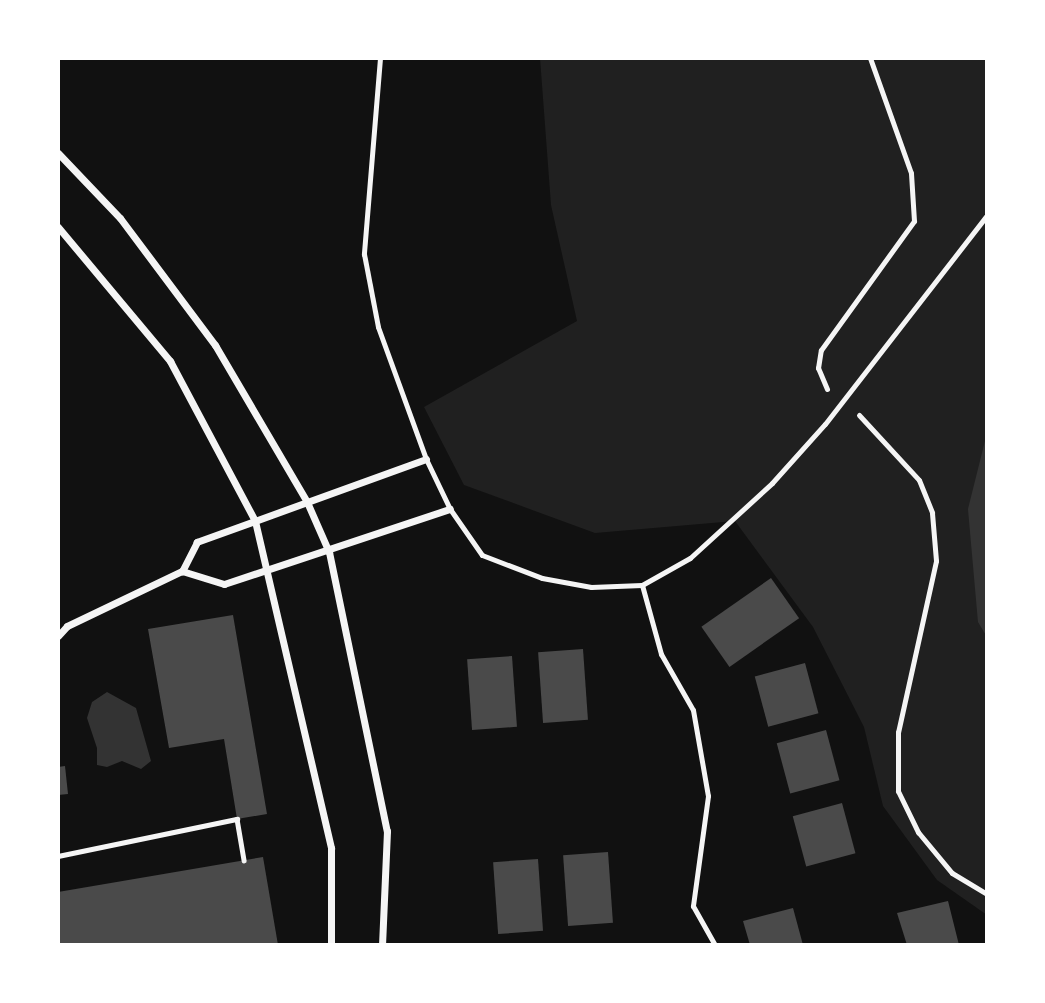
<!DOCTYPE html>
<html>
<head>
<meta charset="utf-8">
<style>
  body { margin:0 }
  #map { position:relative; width:1045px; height:1003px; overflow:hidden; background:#111; font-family:"Fira Sans Condensed",sans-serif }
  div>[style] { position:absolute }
  .green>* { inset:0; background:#202020 }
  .water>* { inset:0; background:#333 }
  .building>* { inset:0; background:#4a4a4a; transform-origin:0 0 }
  .path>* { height:4.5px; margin:-2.25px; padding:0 2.25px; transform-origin:2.25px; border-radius:2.25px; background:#f5f5f5 }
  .service>* { height:5px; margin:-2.5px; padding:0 2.5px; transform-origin:2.5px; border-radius:2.5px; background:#f5f5f5 }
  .minor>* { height:7px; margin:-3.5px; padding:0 3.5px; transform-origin:3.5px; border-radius:3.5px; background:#f5f5f5 }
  span { translate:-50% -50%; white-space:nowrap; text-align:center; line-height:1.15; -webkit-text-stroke:7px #fff; paint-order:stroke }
  .frame { position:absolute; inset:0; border:60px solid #fff; pointer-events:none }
</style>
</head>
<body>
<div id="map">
  <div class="green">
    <i style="clip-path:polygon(540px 58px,987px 58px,987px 915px,937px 880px,883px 806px,864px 727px,813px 627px,735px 521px,595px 533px,464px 485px,424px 407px,577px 321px,551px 205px)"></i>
  </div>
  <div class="water">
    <i style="clip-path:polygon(987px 433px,987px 637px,978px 622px,968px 509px)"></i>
    <i style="clip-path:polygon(107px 692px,136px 708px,151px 761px,141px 769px,122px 761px,107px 767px,97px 765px,97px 748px,87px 718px,92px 702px)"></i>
  </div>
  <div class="building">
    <i style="left:771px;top:578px;width:49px;height:85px;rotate:55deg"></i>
    <i style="clip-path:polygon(233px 615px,267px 814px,237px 819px,224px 739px,169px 748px,148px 629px)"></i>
    <i style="left:583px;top:649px;width:71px;height:45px;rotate:86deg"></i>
    <i style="left:512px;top:656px;width:71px;height:45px;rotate:86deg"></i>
    <i style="left:805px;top:663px;width:52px;height:52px;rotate:75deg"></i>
    <i style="left:826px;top:730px;width:52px;height:51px;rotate:75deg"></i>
    <i style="clip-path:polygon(65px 766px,68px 794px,58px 795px,58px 767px)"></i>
    <i style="left:842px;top:803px;width:52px;height:51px;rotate:75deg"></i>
    <i style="left:608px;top:852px;width:71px;height:45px;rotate:86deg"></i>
    <i style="clip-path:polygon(263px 857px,278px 945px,58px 945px,58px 892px)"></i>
    <i style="left:538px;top:859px;width:72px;height:45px;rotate:86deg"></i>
    <i style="clip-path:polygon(948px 901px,959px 945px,907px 945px,897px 913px)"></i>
    <i style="clip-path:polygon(793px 908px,803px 945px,750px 945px,743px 921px)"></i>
  </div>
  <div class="path">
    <i style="left:58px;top:856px;width:183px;rotate:-11.7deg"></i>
    <i style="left:237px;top:819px;width:42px;rotate:80.3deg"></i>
  </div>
  <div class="service">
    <i style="left:380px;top:58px;width:197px;rotate:94.7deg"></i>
    <i style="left:364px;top:254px;width:74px;rotate:79.1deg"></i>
    <i style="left:378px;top:327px;width:140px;rotate:70deg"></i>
    <i style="left:426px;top:459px;width:55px;rotate:64.4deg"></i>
    <i style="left:450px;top:509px;width:56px;rotate:55.2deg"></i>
    <i style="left:482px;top:555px;width:64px;rotate:21deg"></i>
    <i style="left:542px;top:578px;width:50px;rotate:10.4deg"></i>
    <i style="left:591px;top:587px;width:51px;rotate:-2.2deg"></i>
    <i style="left:642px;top:585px;width:55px;rotate:-29.4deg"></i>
    <i style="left:690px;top:558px;width:111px;rotate:-42.4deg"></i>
    <i style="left:772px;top:483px;width:79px;rotate:-48.1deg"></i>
    <i style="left:825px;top:424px;width:264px;rotate:-52.2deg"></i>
    <i style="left:827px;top:389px;width:23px;rotate:-113deg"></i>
    <i style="left:818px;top:368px;width:18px;rotate:-81deg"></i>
    <i style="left:821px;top:350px;width:159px;rotate:-54.2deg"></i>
    <i style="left:914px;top:221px;width:48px;rotate:-93.6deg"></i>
    <i style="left:911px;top:173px;width:122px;rotate:-109.6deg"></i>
    <i style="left:859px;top:415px;width:88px;rotate:47.3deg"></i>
    <i style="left:919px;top:480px;width:35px;rotate:68deg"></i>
    <i style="left:932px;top:513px;width:48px;rotate:85.2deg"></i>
    <i style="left:936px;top:561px;width:175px;rotate:102.5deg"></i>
    <i style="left:898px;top:732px;width:59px;rotate:90deg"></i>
    <i style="left:898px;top:791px;width:46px;rotate:64deg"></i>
    <i style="left:918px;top:832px;width:53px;rotate:50.3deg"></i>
    <i style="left:952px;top:873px;width:41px;rotate:31deg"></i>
    <i style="left:642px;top:585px;width:72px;rotate:74.6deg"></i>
    <i style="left:661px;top:654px;width:64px;rotate:60.3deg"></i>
    <i style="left:693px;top:710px;width:87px;rotate:80.1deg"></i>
    <i style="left:708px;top:796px;width:111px;rotate:97.8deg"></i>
    <i style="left:693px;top:906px;width:45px;rotate:60.6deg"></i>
  </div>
  <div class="minor">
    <i style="left:58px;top:153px;width:90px;rotate:46.4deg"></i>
    <i style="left:120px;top:218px;width:159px;rotate:53.2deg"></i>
    <i style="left:215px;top:345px;width:182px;rotate:59.6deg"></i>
    <i style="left:307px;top:502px;width:55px;rotate:66.3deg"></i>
    <i style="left:329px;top:552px;width:285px;rotate:78.3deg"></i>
    <i style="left:387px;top:831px;width:114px;rotate:92.5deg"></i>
    <i style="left:58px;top:227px;width:175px;rotate:50.1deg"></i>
    <i style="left:170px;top:361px;width:181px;rotate:62deg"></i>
    <i style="left:255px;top:521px;width:336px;rotate:76.9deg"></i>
    <i style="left:331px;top:848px;width:97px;rotate:90deg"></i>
    <i style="left:426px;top:459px;width:244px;rotate:160.1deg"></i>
    <i style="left:197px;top:542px;width:33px;rotate:117deg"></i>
    <i style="left:182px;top:571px;width:44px;rotate:17.2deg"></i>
    <i style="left:224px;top:584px;width:238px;rotate:-18.4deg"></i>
    <i style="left:58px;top:636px;width:13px;rotate:-48deg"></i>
    <i style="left:67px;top:626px;width:127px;rotate:-25.6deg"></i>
  </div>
  <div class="frame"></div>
</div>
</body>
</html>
